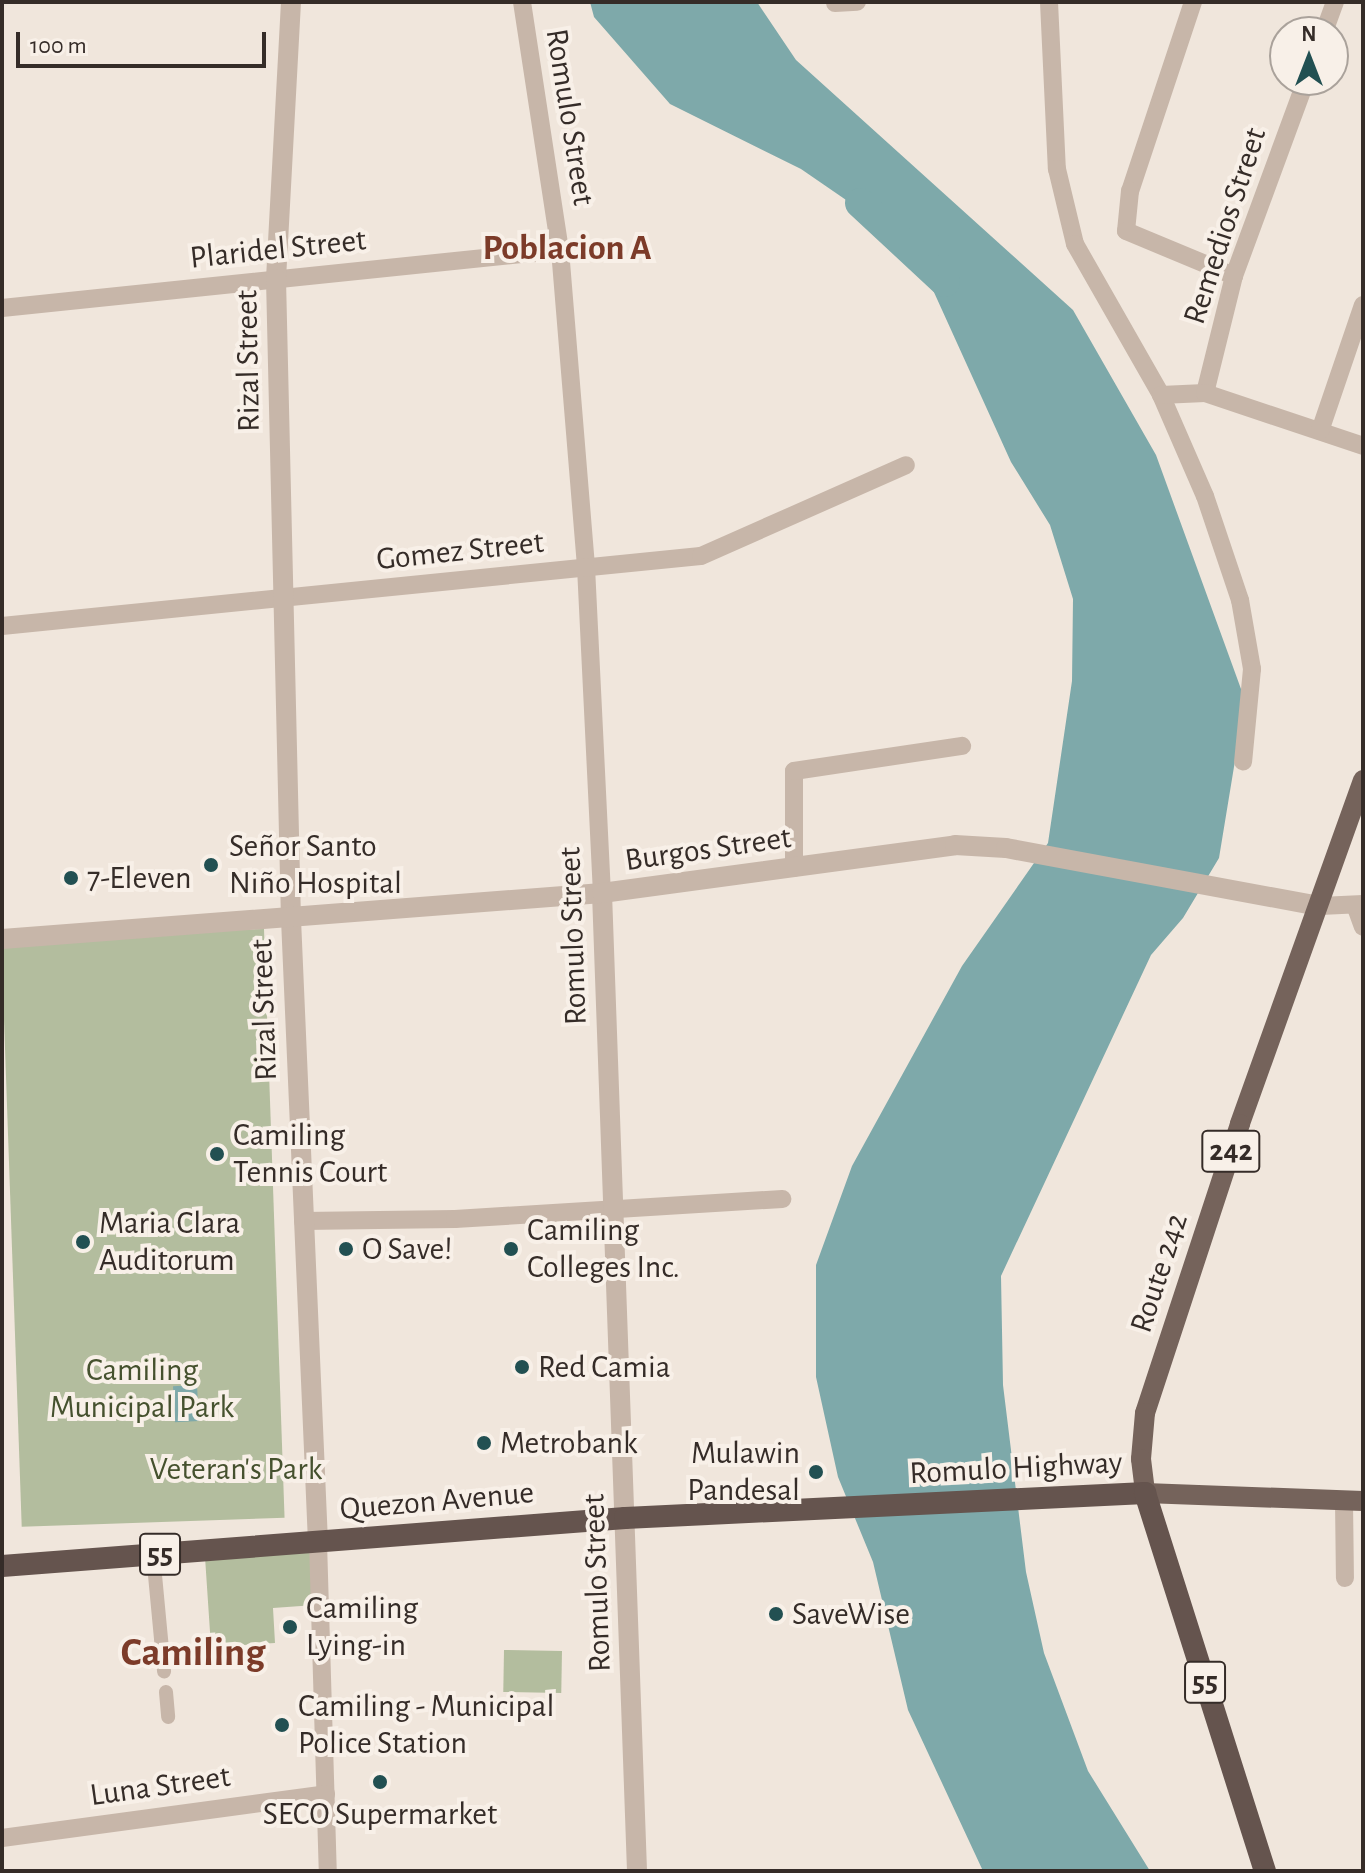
<!DOCTYPE html>
<html>
<head>
<meta charset="utf-8">
<style>
  body { margin:0 }
  #map { position:relative; width:1365px; height:1873px; overflow:hidden; background:#f0e6dc; font-family:"Alegreya Sans",sans-serif }
  div>[style] { position:absolute }
  .green>* { inset:0; background:#b3bd9e; transform-origin:0 0 }
  .water>* { inset:0; background:#7ea9aa; transform-origin:0 0 }
  .river>* { height:30px; margin:-15px; padding:0 15px; transform-origin:15px; border-radius:15px; background:#7ea9aa }
  .pedestrian>* { height:14px; margin:-7px; padding:0 7px; transform-origin:7px; border-radius:7px; background:#c7b6a9 }
  .minor>* { height:18px; margin:-9px; padding:0 9px; transform-origin:9px; border-radius:9px; background:#c7b6a9 }
  .tertiary>* { height:20px; margin:-10px; padding:0 10px; transform-origin:10px; border-radius:10px; background:#c7b6a9 }
  .primary>* { height:20px; margin:-10px; padding:0 10px; transform-origin:10px; border-radius:10px; background:#75635b }
  .trunk>* { height:22px; margin:-11px; padding:0 11px; transform-origin:11px; border-radius:11px; background:#65544e }
  .dots>* { width:22px; height:22px; translate:-50% -50%; box-sizing:border-box; border:4px solid #f8f0e8; border-radius:50% }
  span { translate:-50% -50%; white-space:nowrap; text-align:center; line-height:1.15; -webkit-text-stroke:8px #f8f0e8; paint-order:stroke }
  .shield-label span { padding:2px 6px; background:#f8f0e8; border:2px solid; border-radius:6px; -webkit-text-stroke-width:0 }
  .shield-label { font-size:30px; color:#352c28; font-weight:700 }
  .street-label { font-size:32px; color:#352c28 }
  .poi-label { font-size:32px; color:#352c28 }
  .left { translate:0 -50%; text-align:left }
  .right { translate:-100% -50%; text-align:right }
  .park-label { font-size:32px; color:#45512e }
  .quarter-label { font-size:36px; color:#7c3b29; font-weight:700 }
  .district-label { font-size:40px; color:#7c3b29; font-weight:700 }
  .frame { position:absolute; inset:0; border:4px solid #352c28; pointer-events:none }
  .north { position:absolute; left:1269px; top:16px; width:80px; height:80px; box-sizing:border-box; background:#f8f0e8; border:2px solid #aaa29b; border-radius:50%; rotate:0deg; font-size:22px; font-weight:700; line-height:32px; text-align:center; color:#352c28 }
  .north::after { content:''; display:block; margin:auto; width:28px; height:36px; background:#225052; clip-path:polygon(50% 0,100% 100%,50% 72%,0 100%) }
  .scale { position:absolute; left:16px; top:32px; width:250px; height:36px; box-sizing:border-box; border:4px solid #352c28; border-top:0; padding-left:10px; font-size:24px; line-height:28px; white-space:nowrap; color:#352c28; -webkit-text-stroke:6px #f8f0e8; paint-order:stroke }
</style>
</head>
<body>
<div id="map">
  <div class="green">
    <i style="left:264px;top:929px;width:589px;height:263px;rotate:88deg"></i>
    <i style="clip-path:polygon(311px 1550px,315px 1605px,273px 1608px,275px 1643px,211px 1647px,205px 1557px)"></i>
    <i style="left:504px;top:1650px;width:58px;height:42px;rotate:1deg"></i>
  </div>
  <div class="water">
    <i style="clip-path:polygon(590px 2px,757px 2px,796px 60px,1073px 310px,1156px 455px,1245px 700px,1219px 858px,1183px 918px,1151px 955px,1001px 1276px,1003px 1385px,1026px 1572px,1044px 1653px,1088px 1771px,1150px 1871px,983px 1871px,908px 1710px,873px 1562px,838px 1477px,816px 1377px,816px 1265px,852px 1166px,962px 966px,1048px 843px,1072px 681px,1073px 599px,1050px 525px,1011px 462px,913px 246px,801px 169px,670px 104px,594px 17px)"></i>
    <i style="left:197px;top:1385px;width:36px;height:24px;rotate:87deg"></i>
  </div>
  <div class="river">
    <i style="left:860px;top:203px;width:116px;rotate:42.9deg"></i>
  </div>
  <div class="pedestrian">
    <i style="left:153px;top:1554px;width:118px;rotate:84.6deg"></i>
    <i style="left:166px;top:1692px;width:25px;rotate:85deg"></i>
  </div>
  <div class="minor">
    <i style="left:522px;top:2px;width:251px;rotate:81.3deg"></i>
    <i style="left:560px;top:250px;width:318px;rotate:85.3deg"></i>
    <i style="left:586px;top:567px;width:326px;rotate:87.2deg"></i>
    <i style="left:1049px;top:2px;width:167px;rotate:87.3deg"></i>
    <i style="left:1057px;top:169px;width:77px;rotate:76.5deg"></i>
    <i style="left:1075px;top:244px;width:174px;rotate:60.3deg"></i>
    <i style="left:1161px;top:395px;width:110px;rotate:66.5deg"></i>
    <i style="left:1205px;top:496px;width:110px;rotate:71.4deg"></i>
    <i style="left:1240px;top:600px;width:70px;rotate:80.1deg"></i>
    <i style="left:1252px;top:669px;width:93px;rotate:95.5deg"></i>
    <i style="left:1193px;top:2px;width:199px;rotate:108.4deg"></i>
    <i style="left:1130px;top:191px;width:40px;rotate:95.7deg"></i>
    <i style="left:1126px;top:231px;width:117px;rotate:22.6deg"></i>
    <i style="left:835px;top:3px;width:22px;rotate:-3deg"></i>
    <i style="left:1324px;top:32px;width:32px;rotate:-70deg"></i>
    <i style="left:2px;top:308px;width:561px;rotate:-5.93deg"></i>
    <i style="left:1205px;top:393px;width:121px;rotate:-76.1deg"></i>
    <i style="left:1234px;top:276px;width:209px;rotate:-69.8deg"></i>
    <i style="left:1161px;top:395px;width:44px;rotate:-2.6deg"></i>
    <i style="left:1205px;top:393px;width:167px;rotate:18.5deg"></i>
    <i style="left:1320px;top:431px;width:133px;rotate:-71.2deg"></i>
    <i style="left:2px;top:626px;width:702px;rotate:-5.72deg"></i>
    <i style="left:701px;top:556px;width:224px;rotate:-23.9deg"></i>
    <i style="left:794px;top:868px;width:97px;rotate:-90deg"></i>
    <i style="left:794px;top:771px;width:170px;rotate:-8.5deg"></i>
    <i style="left:1355px;top:905px;width:23px;rotate:70deg"></i>
    <i style="left:1320px;top:906px;width:43px;rotate:-2.7deg"></i>
    <i style="left:303px;top:1221px;width:152px;rotate:-0.8deg"></i>
    <i style="left:455px;top:1219px;width:328px;rotate:-3.5deg"></i>
    <i style="left:1344px;top:1501px;width:77px;rotate:89.3deg"></i>
    <i style="left:318px;top:1542px;width:329px;rotate:88.3deg"></i>
    <i style="left:2px;top:1838px;width:327px;rotate:-7.7deg"></i>
  </div>
  <div class="tertiary">
    <i style="left:291px;top:2px;width:277px;rotate:93.1deg"></i>
    <i style="left:276px;top:279px;width:640px;rotate:88.66deg"></i>
    <i style="left:291px;top:919px;width:624px;rotate:87.52deg"></i>
    <i style="left:602px;top:893px;width:979px;rotate:87.95deg"></i>
    <i style="left:2px;top:939px;width:602px;rotate:-4.38deg"></i>
    <i style="left:602px;top:893px;width:356px;rotate:-7.7deg"></i>
    <i style="left:955px;top:845px;width:51px;rotate:3.4deg"></i>
    <i style="left:1006px;top:848px;width:319px;rotate:10.5deg"></i>
  </div>
  <div class="primary">
    <i style="left:1363px;top:780px;width:365px;rotate:109.7deg"></i>
    <i style="left:1240px;top:1124px;width:304px;rotate:108.2deg"></i>
    <i style="left:1145px;top:1413px;width:46px;rotate:95deg"></i>
    <i style="left:1141px;top:1459px;width:34px;rotate:83deg"></i>
    <i style="left:1145px;top:1493px;width:218px;rotate:2.1deg"></i>
  </div>
  <div class="trunk">
    <i style="left:2px;top:1566px;width:625px;rotate:-4.41deg"></i>
    <i style="left:625px;top:1518px;width:521px;rotate:-2.75deg"></i>
    <i style="left:1145px;top:1493px;width:397px;rotate:72.4deg"></i>
  </div>
  <div class="dots">
    <i style="left:211px;top:865px;background:#225052"></i>
    <i style="left:71px;top:878px;background:#225052"></i>
    <i style="left:217px;top:1154px;background:#225052"></i>
    <i style="left:83px;top:1242px;background:#225052"></i>
    <i style="left:346px;top:1249px;background:#225052"></i>
    <i style="left:511px;top:1249px;background:#225052"></i>
    <i style="left:522px;top:1367px;background:#225052"></i>
    <i style="left:484px;top:1443px;background:#225052"></i>
    <i style="left:816px;top:1472px;background:#225052"></i>
    <i style="left:776px;top:1614px;background:#225052"></i>
    <i style="left:290px;top:1627px;background:#225052"></i>
    <i style="left:282px;top:1725px;background:#225052"></i>
    <i style="left:380px;top:1782px;background:#225052"></i>
  </div>
  <div class="shield-label">
    <span style="left:1231px;top:1151px">242</span>
    <span style="left:160px;top:1554px">55</span>
    <span style="left:1205px;top:1682px">55</span>
  </div>
  <div class="street-label">
    <span style="left:570px;top:117px;rotate:81deg">Romulo Street</span>
    <span style="left:1225px;top:226px;rotate:-72deg">Remedios Street</span>
    <span style="left:278px;top:249px;rotate:-6deg">Plaridel Street</span>
    <span style="left:248px;top:361px;rotate:-91deg">Rizal Street</span>
    <span style="left:460px;top:551px;rotate:-6deg">Gomez Street</span>
    <span style="left:708px;top:849px;rotate:-8deg">Burgos Street</span>
    <span style="left:573px;top:936px;rotate:-92deg">Romulo Street</span>
    <span style="left:264px;top:1010px;rotate:-92deg">Rizal Street</span>
    <span style="left:1159px;top:1273px;rotate:-72deg">Route 242</span>
    <span style="left:1016px;top:1468px;rotate:-3deg">Romulo Highway</span>
    <span style="left:437px;top:1501px;rotate:-5deg">Quezon Avenue</span>
    <span style="left:597px;top:1583px;rotate:-92deg">Romulo Street</span>
    <span style="left:160px;top:1786px;rotate:-8deg">Luna Street</span>
  </div>
  <div class="poi-label">
    <span class="left" style="left:229px;top:865px">Señor Santo<br>Niño Hospital</span>
    <span class="left" style="left:87px;top:878px">7-Eleven</span>
    <span class="left" style="left:233px;top:1154px">Camiling<br>Tennis Court</span>
    <span class="left" style="left:99px;top:1242px">Maria Clara<br>Auditorum</span>
    <span class="left" style="left:527px;top:1249px">Camiling<br>Colleges Inc.</span>
    <span class="left" style="left:362px;top:1249px">O Save!</span>
    <span class="left" style="left:538px;top:1367px">Red Camia</span>
    <span class="left" style="left:500px;top:1443px">Metrobank</span>
    <span class="right" style="left:800px;top:1472px">Mulawin<br>Pandesal</span>
    <span class="left" style="left:306px;top:1627px">Camiling<br>Lying-in</span>
    <span class="left" style="left:792px;top:1614px">SaveWise</span>
    <span class="left" style="left:298px;top:1725px">Camiling - Municipal<br>Police Station</span>
    <span style="left:380px;top:1814px">SECO Supermarket</span>
  </div>
  <div class="park-label">
    <span style="left:142px;top:1389px">Camiling<br>Municipal Park</span>
    <span style="left:236px;top:1469px">Veteran's Park</span>
  </div>
  <div class="quarter-label">
    <span style="left:567px;top:249px">Poblacion A</span>
  </div>
  <div class="district-label">
    <span style="left:193px;top:1653px">Camiling</span>
  </div>
  <div class="frame"></div>
  <div class="north">N</div>
  <div class="scale">100 m</div>
</div>
</body>
</html>
